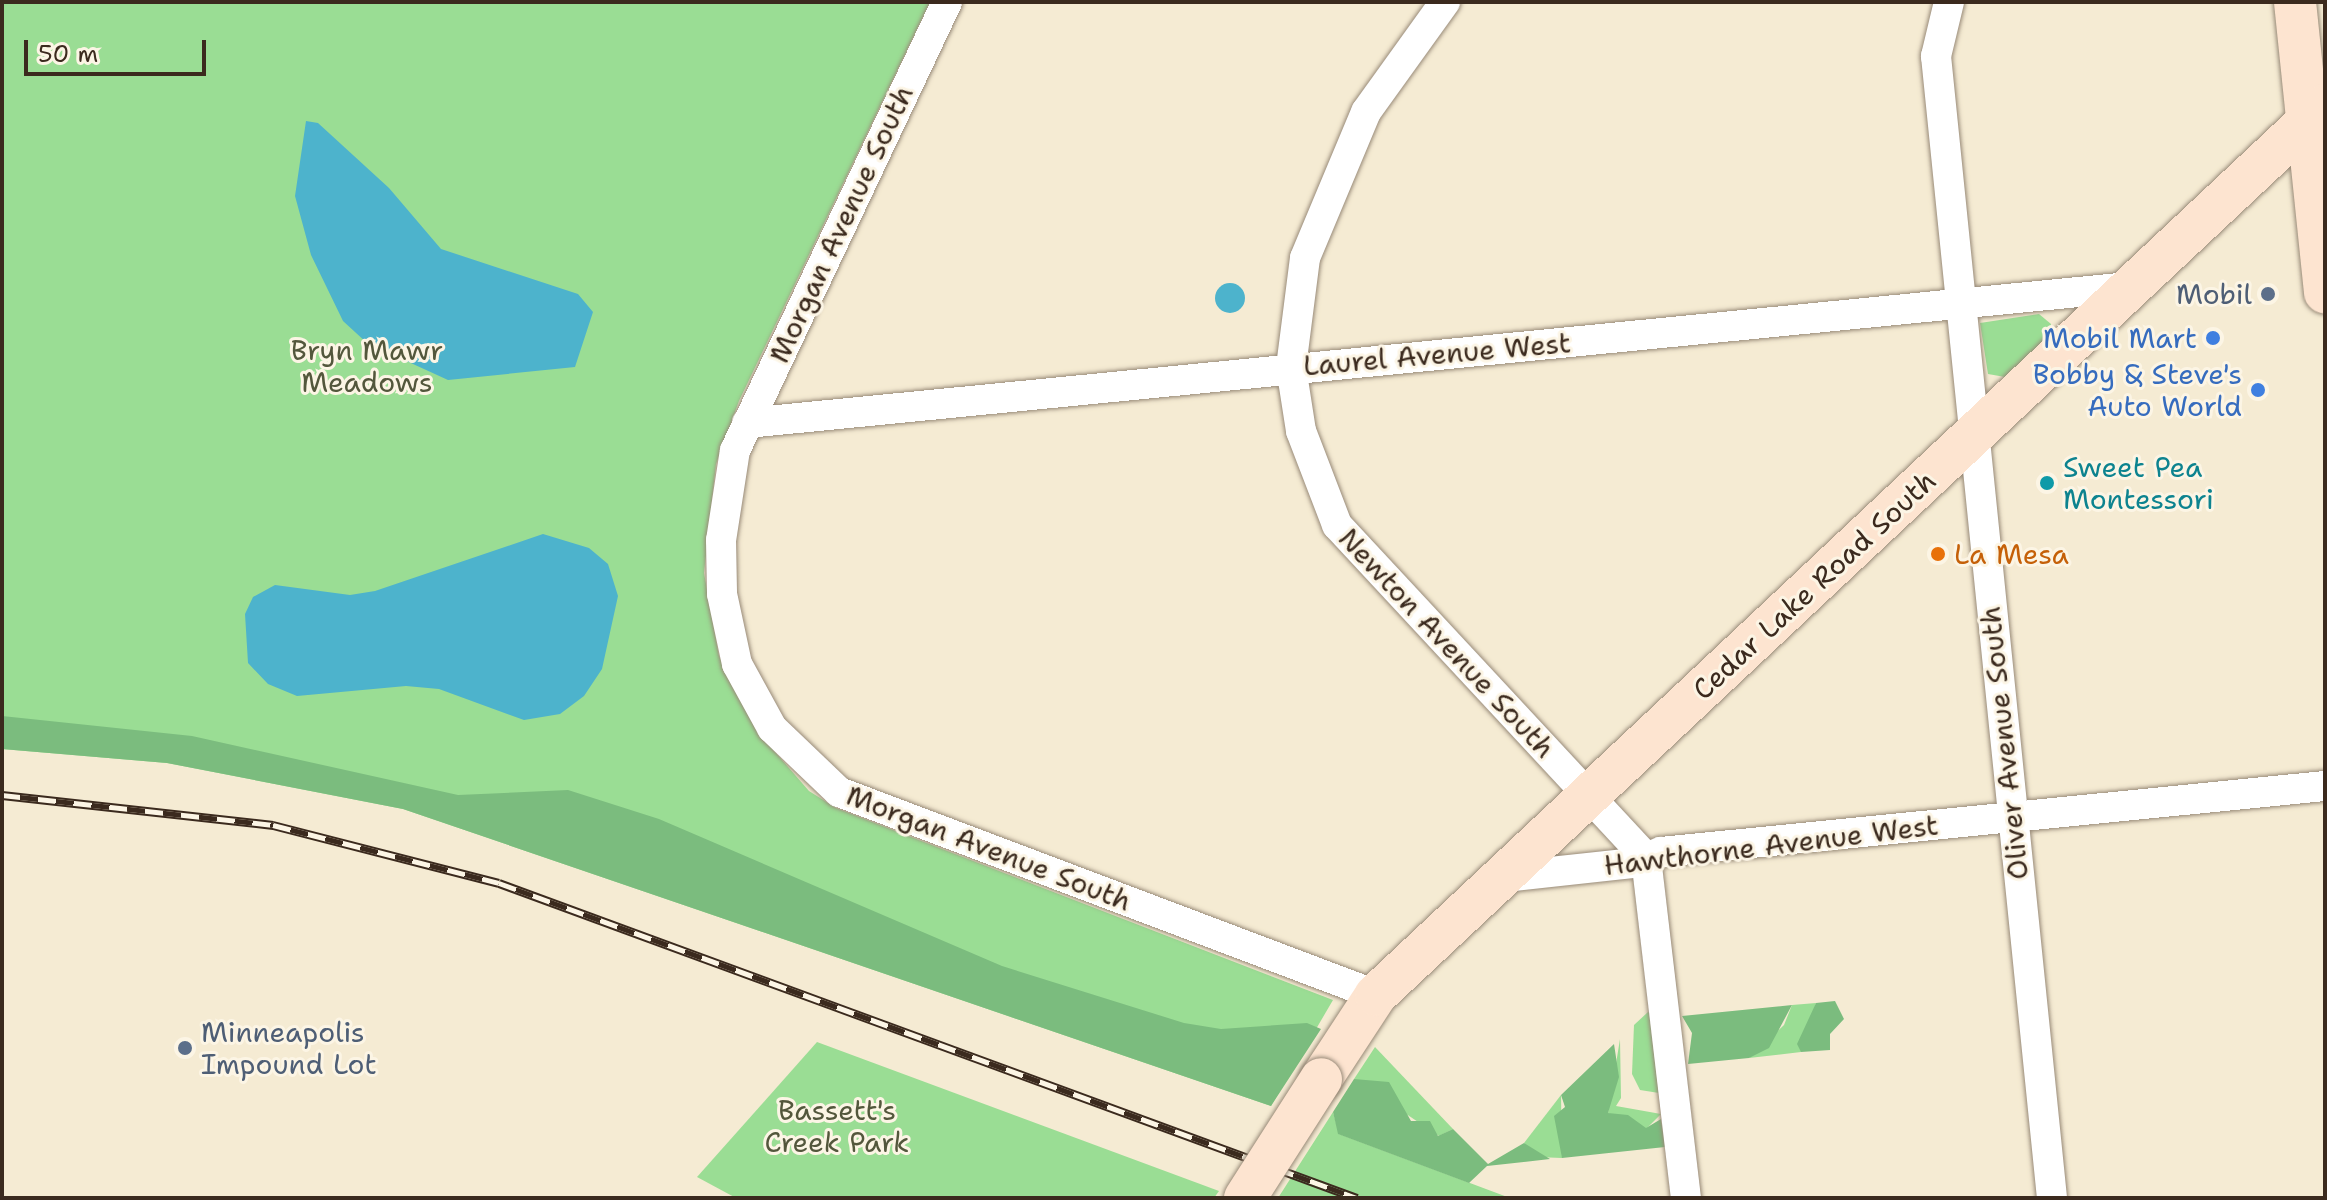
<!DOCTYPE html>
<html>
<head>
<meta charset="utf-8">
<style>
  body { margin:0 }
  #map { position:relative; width:2327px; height:1200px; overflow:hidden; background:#f5ebd3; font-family:"Shantell Sans",sans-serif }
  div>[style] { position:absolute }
  .green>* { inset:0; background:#9add94 }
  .forest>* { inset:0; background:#7bbc7e }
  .water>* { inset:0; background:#4db3cc }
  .round { border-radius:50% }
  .roads { filter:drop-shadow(0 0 2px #988a78) drop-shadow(0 0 2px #988a78) }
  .street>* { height:30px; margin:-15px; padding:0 15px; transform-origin:15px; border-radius:15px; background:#fff }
  .secondary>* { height:42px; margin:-21px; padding:0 21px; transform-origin:21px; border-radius:21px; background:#fde4d0 }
  .rail>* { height:9px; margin-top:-4.5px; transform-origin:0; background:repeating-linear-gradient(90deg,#fcf5e5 0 18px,#3b2a1e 0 36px); box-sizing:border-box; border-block:2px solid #3b2a1e }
  .bridges { filter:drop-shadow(0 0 2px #988a78) drop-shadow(0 0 2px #988a78) }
  .secondary-bridge>* { height:42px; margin:-21px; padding:0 21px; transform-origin:21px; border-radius:21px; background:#fde4d0 }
  .dots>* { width:22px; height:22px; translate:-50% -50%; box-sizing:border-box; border:4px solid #fcf5e5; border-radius:50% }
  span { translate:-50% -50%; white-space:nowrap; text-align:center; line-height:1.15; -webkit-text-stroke:6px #fcf5e5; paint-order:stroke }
  .street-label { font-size:28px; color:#3b2a1e }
  .service-label { font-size:28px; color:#4e5e75 }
  .right { translate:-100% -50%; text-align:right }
  .left { translate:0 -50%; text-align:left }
  .shop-label { font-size:28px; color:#366cbe }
  .park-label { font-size:28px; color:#53573c }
  .culture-label { font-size:28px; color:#0d838f }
  .food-label { font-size:28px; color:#c56008 }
  .frame { position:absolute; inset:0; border:4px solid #3b2a1e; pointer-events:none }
  .scale { position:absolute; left:24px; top:40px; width:182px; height:36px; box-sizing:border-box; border:4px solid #3b2a1e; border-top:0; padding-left:10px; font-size:24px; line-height:28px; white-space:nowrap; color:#3b2a1e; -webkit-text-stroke:6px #fcf5e5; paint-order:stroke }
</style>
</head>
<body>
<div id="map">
  <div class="green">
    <i style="clip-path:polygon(2px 2px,930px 2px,739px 401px,716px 464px,704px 573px,719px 656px,756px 730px,809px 791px,836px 808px,1333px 1000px,1271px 1106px,403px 809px,167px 763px,2px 749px)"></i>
    <i style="clip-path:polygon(2039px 314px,2051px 324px,2049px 337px,2005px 377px,1988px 374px,1980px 323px)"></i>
    <i style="clip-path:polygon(1816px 1003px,1801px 1052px,1749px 1058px,1784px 1025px,1792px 1005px)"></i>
    <i style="clip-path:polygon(1648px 1012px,1650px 1013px,1659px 1093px,1640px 1090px,1632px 1074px,1634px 1025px)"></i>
    <i style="clip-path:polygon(1620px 1039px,1621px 1098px,1616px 1106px,1661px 1114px,1646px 1129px,1608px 1113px)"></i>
    <i style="clip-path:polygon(817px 1042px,1219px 1191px,1214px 1198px,736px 1198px,697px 1177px)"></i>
    <i style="clip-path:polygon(1375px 1047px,1453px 1129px,1439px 1136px,1354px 1079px)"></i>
    <i style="clip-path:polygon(1561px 1095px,1562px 1158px,1537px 1157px,1524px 1143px)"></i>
    <i style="clip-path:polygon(1333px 1112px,1339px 1134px,1510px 1198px,1278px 1198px)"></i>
  </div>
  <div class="forest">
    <i style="clip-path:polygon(2px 716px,192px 736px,458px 795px,568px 790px,659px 819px,1002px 966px,1184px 1023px,1221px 1029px,1307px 1023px,1321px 1029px,1271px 1106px,403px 809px,167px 763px,2px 749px)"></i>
    <i style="clip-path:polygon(1835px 1001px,1844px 1019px,1830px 1034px,1830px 1050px,1801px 1052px,1797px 1044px,1816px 1003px)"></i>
    <i style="clip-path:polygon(1792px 1005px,1769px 1048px,1749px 1058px,1688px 1064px,1692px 1033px,1682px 1016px)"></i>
    <i style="clip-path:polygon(1614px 1044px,1619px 1077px,1608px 1113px,1628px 1115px,1646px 1128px,1661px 1119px,1665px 1147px,1562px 1158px,1554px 1116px,1565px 1107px,1561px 1095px)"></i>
    <i style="clip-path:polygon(1354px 1079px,1389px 1082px,1411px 1121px,1430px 1121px,1438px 1136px,1453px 1129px,1488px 1164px,1524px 1143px,1550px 1159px,1487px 1166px,1469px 1183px,1338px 1134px,1333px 1112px)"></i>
  </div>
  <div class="water">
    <i style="clip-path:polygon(306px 121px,318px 123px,389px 188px,441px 249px,578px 294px,593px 312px,575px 367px,448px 380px,367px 343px,343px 321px,311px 255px,295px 196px)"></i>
    <i class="round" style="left:1215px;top:283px;width:30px;height:30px"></i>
    <i style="clip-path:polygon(543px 534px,589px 548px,608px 564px,618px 596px,602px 669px,584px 696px,560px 714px,524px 720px,439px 689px,406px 686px,297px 696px,268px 684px,248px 663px,245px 614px,253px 597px,275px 585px,350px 595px,375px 591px)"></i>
  </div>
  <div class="roads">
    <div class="street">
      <i style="left:947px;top:2px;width:496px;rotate:115.3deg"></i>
      <i style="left:735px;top:450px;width:91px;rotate:98.8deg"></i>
      <i style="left:721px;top:540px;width:54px;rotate:88.9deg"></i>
      <i style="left:722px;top:594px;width:72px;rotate:77.9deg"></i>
      <i style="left:737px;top:664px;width:73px;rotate:61.3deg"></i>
      <i style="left:772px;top:728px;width:93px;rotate:43.7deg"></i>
      <i style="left:839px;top:792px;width:574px;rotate:20.71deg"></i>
      <i style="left:1445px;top:2px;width:135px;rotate:125.7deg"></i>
      <i style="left:1366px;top:112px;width:158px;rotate:112.7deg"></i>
      <i style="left:1305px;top:258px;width:110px;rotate:97.3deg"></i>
      <i style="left:1291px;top:367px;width:65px;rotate:81.1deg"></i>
      <i style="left:1301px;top:431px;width:101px;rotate:69deg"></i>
      <i style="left:1337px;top:525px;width:454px;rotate:47.1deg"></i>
      <i style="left:1646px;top:858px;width:342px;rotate:83.3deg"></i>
      <i style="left:1949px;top:2px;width:56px;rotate:103.5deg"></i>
      <i style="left:1936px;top:56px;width:1148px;rotate:84.2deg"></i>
      <i style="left:747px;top:423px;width:1388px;rotate:-5.62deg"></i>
      <i style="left:1504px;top:877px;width:129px;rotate:-6.2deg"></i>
      <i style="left:1632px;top:863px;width:31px;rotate:-21deg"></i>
      <i style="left:1661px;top:852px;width:667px;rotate:-5.68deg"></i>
    </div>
    <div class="secondary">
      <i style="left:2295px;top:2px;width:292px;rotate:84.1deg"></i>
      <i style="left:1321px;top:1079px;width:100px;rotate:-56.8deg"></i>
      <i style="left:1376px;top:995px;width:1301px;rotate:-43.16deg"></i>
    </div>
  </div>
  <div class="rail">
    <i style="left:2px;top:795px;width:273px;rotate:6.3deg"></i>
    <i style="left:273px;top:825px;width:233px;rotate:14.4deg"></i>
    <i style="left:499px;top:883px;width:914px;rotate:20.16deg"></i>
  </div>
  <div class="bridges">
    <div class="secondary-bridge">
      <i style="left:1245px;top:1198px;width:141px;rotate:-57.4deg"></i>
    </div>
  </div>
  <div class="dots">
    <i style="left:2268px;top:294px;background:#5c6f8a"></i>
    <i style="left:2213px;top:338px;background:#3f7fe0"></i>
    <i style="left:2258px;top:390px;background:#3f7fe0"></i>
    <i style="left:2047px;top:483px;background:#0f9aa8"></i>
    <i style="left:1938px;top:554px;background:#e8710a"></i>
    <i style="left:185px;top:1048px;background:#5c6f8a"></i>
  </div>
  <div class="street-label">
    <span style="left:841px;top:224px;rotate:-65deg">Morgan Avenue South</span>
    <span style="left:1437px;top:354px;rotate:-5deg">Laurel Avenue West</span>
    <span style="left:1814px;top:585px;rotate:-43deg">Cedar Lake Road South</span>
    <span style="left:1447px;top:643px;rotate:47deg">Newton Avenue South</span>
    <span style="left:2004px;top:743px;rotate:-96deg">Oliver Avenue South</span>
    <span style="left:1771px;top:845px;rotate:-7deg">Hawthorne Avenue West</span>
    <span style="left:989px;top:848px;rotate:21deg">Morgan Avenue South</span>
  </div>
  <div class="service-label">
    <span class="right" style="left:2252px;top:294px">Mobil</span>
    <span class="left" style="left:201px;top:1048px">Minneapolis<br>Impound Lot</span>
  </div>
  <div class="shop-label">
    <span class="right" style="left:2197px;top:338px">Mobil Mart</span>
    <span class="right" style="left:2242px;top:390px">Bobby &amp; Steve's<br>Auto World</span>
  </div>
  <div class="park-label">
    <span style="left:367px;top:366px">Bryn Mawr<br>Meadows</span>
    <span style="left:837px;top:1126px">Bassett's<br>Creek Park</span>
  </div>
  <div class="culture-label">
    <span class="left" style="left:2063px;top:483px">Sweet Pea<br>Montessori</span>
  </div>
  <div class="food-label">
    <span class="left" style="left:1954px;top:554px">La Mesa</span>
  </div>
  <div class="frame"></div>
  <div class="scale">50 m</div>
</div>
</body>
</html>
